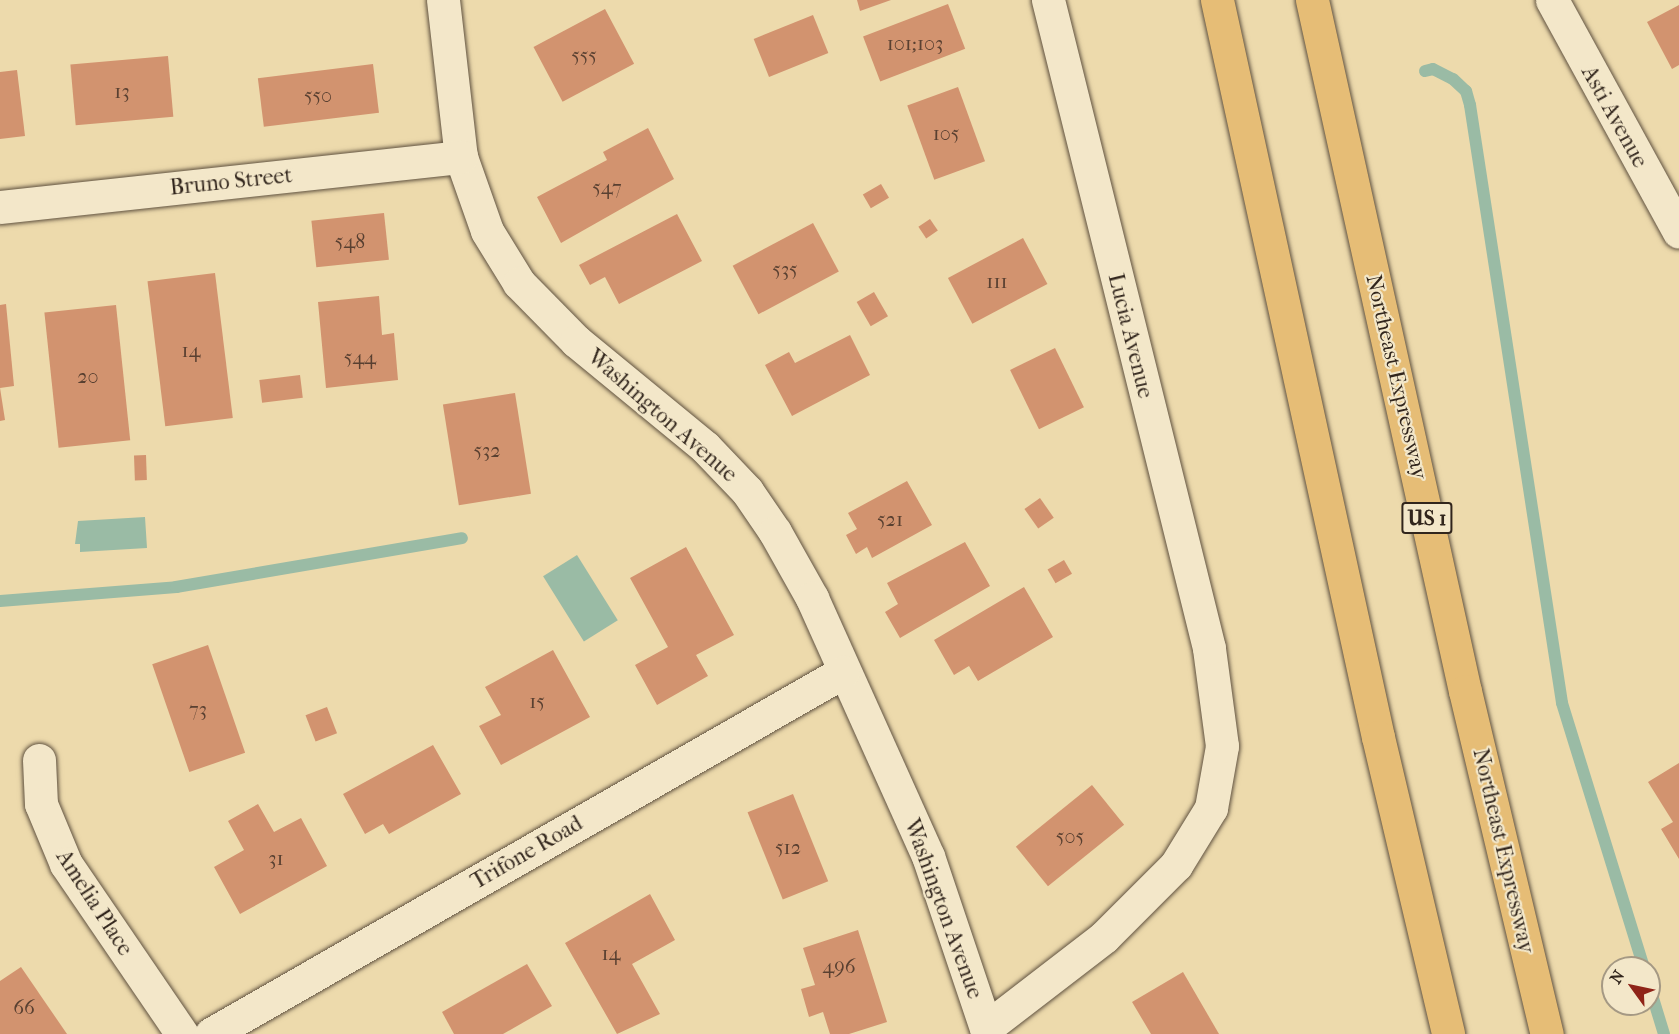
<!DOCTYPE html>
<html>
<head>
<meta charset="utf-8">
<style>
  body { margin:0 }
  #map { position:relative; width:1679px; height:1034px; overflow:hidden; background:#eddaac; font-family:"IM FELL French Canon",serif }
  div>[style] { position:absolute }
  .water>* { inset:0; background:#9abba5; transform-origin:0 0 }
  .stream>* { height:12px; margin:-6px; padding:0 6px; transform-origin:6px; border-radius:6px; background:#9abba5 }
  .building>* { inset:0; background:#d2936f; transform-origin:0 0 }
  .roads { filter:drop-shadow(0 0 2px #605240) drop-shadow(0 0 2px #605240) }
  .minor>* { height:33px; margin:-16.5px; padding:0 16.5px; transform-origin:16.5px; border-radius:16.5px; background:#f3e7c9 }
  .highway>* { height:33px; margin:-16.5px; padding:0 16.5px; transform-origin:16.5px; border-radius:16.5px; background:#e6bd76 }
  span { translate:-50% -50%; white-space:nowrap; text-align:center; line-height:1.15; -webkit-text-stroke:4.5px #f3e7c9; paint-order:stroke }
  .number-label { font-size:20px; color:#594031 }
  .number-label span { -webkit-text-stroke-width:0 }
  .shield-label span { padding:2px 4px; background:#f3e7c9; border:2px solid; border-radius:4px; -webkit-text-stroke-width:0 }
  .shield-label { font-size:21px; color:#31251c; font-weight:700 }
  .street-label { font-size:22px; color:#31251c }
  .north { position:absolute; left:1601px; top:956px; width:60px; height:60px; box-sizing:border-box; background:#f3e7c9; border:2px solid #a59984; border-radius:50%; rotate:303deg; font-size:16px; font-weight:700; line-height:24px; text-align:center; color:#31251c }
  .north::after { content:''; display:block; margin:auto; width:21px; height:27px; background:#8f2418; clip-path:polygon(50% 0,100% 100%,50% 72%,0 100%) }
</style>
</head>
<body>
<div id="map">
  <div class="water">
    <i style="clip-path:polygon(145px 517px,147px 548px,80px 552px,80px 544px,75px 544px,78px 521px)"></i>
    <i style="left:577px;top:555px;width:77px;height:40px;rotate:58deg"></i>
  </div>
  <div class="stream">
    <i style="left:1425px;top:71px;width:8px;rotate:-14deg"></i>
    <i style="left:1433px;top:69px;width:22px;rotate:27deg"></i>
    <i style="left:1453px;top:79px;width:18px;rotate:43deg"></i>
    <i style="left:1466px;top:91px;width:15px;rotate:74deg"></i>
    <i style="left:1470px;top:105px;width:605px;rotate:81.25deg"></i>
    <i style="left:1562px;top:703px;width:277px;rotate:72.8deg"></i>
    <i style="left:0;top:601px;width:177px;rotate:-4.5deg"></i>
    <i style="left:176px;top:587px;width:290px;rotate:-9.7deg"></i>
    <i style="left:1649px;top:985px;width:51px;rotate:73deg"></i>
  </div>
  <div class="building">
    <i style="clip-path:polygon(857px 0,891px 0,860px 11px)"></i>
    <i style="left:948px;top:4px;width:48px;height:91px;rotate:69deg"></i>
    <i style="clip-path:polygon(1679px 5px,1679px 65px,1672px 69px,1647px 22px)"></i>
    <i style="left:605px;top:9px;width:62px;height:81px;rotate:62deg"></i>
    <i style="left:813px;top:15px;width:41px;height:64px;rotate:68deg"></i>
    <i style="left:168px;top:56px;width:61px;height:98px;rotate:85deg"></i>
    <i style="left:373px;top:64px;width:49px;height:116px;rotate:83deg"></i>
    <i style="clip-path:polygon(17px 70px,25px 136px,0 139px,0 72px)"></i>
    <i style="left:958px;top:87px;width:79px;height:54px;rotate:70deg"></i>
    <i style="clip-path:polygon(648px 128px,674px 179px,561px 243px,537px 197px,607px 160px,603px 152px)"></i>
    <i style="left:881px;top:184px;width:16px;height:21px;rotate:60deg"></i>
    <i style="left:384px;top:213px;width:47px;height:73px;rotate:84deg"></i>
    <i style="clip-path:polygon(677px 214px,702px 261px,619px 304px,605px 277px,590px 285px,579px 265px)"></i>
    <i style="left:930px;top:219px;width:14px;height:14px;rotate:56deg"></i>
    <i style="left:813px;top:223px;width:55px;height:91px;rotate:62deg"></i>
    <i style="left:1023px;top:238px;width:52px;height:85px;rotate:62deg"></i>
    <i style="left:215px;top:273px;width:146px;height:68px;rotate:83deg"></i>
    <i style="left:874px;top:292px;width:28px;height:20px;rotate:60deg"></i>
    <i style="clip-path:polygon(379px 296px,382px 335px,394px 333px,398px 380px,326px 388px,318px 302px)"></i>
    <i style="clip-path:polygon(6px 304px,14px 386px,0 388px,0 305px)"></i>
    <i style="left:116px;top:305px;width:136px;height:72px;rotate:84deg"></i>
    <i style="clip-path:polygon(850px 335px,870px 375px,792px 416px,765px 365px,789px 352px,795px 363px)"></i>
    <i style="left:1055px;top:348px;width:66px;height:50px;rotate:64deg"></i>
    <i style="left:300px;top:375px;width:23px;height:41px;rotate:83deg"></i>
    <i style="clip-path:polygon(0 388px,5px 420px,0 421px)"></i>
    <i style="left:515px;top:393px;width:102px;height:73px;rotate:81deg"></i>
    <i style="left:146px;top:455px;width:25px;height:12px;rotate:88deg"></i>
    <i style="clip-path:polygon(907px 481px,932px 525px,872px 558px,867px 547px,856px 554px,846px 535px,857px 529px,848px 513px)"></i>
    <i style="left:1040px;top:498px;width:24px;height:19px;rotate:55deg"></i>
    <i style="clip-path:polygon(965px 542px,990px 586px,900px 638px,885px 612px,898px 604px,887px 583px)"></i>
    <i style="clip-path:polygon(686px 547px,734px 635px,696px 655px,708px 676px,657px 705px,635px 665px,668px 647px,630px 578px)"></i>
    <i style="left:1064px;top:560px;width:16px;height:19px;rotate:60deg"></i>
    <i style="clip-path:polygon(1024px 587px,1053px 637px,978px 681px,969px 666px,954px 675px,934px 640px)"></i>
    <i style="left:208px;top:645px;width:114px;height:59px;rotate:71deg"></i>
    <i style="clip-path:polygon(553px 650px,590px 717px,501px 765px,479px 726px,501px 715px,485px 687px)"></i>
    <i style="left:327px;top:707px;width:28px;height:23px;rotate:69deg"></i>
    <i style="clip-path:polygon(433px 745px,461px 794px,389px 834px,383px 824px,365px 834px,343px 794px)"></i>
    <i style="clip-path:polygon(1679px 763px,1679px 859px,1661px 829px,1673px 822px,1648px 782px)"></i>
    <i style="left:1092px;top:785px;width:51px;height:98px;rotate:51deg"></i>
    <i style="left:793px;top:794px;width:94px;height:49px;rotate:68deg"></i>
    <i style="clip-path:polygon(258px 804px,274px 832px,301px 818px,327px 866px,240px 914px,214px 867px,244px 850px,228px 821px)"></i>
    <i style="clip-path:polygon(650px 894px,675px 940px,632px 964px,660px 1014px,617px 1034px,565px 943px)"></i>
    <i style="clip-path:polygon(858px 930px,887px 1022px,849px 1034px,830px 1034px,823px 1012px,809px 1017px,801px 989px,815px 985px,803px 948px)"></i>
    <i style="clip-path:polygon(527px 964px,552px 1006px,503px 1034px,454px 1034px,442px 1012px)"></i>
    <i style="clip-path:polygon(21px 967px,67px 1034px,0 1034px,0 981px)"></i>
    <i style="clip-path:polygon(1183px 972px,1219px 1034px,1151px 1034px,1132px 1002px)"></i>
  </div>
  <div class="roads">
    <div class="minor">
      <i style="left:443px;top:0;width:158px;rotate:83.5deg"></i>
      <i style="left:461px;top:157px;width:78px;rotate:70.6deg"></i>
      <i style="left:487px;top:231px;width:61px;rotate:58.4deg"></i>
      <i style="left:519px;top:283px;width:81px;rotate:45.5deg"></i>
      <i style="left:576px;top:341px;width:167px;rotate:39.4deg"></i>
      <i style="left:705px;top:447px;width:61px;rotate:46.3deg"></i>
      <i style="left:747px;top:491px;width:50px;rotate:55.7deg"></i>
      <i style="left:775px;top:532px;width:76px;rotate:60.7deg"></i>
      <i style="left:812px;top:598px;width:283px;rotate:65.8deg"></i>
      <i style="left:928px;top:856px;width:188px;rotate:71.4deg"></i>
      <i style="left:1552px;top:0;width:264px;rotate:61.3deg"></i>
      <i style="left:0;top:207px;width:464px;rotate:-6.2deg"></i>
      <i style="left:39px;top:760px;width:44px;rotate:87.4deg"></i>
      <i style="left:41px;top:804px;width:65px;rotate:67.4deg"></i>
      <i style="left:66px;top:864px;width:206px;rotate:55.7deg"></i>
      <i style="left:986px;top:1028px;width:149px;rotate:-37.6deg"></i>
      <i style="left:1104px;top:937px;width:102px;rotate:-45deg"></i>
      <i style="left:1176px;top:865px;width:67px;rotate:-58.4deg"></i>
      <i style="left:1211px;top:808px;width:63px;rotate:-79.9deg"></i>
      <i style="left:1222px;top:746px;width:99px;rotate:-97.6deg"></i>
      <i style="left:1209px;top:648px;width:668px;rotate:-103.95deg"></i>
      <i style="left:211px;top:1034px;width:728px;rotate:-29.8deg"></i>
    </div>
    <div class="highway">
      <i style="left:1217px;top:0;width:754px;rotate:77.68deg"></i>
      <i style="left:1378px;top:737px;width:305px;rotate:76.7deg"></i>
      <i style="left:1312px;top:0;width:708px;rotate:77.52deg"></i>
      <i style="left:1465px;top:691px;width:353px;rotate:76.6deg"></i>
    </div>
  </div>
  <div class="number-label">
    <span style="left:915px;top:43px">101;103</span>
    <span style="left:584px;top:55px">555</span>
    <span style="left:122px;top:91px">13</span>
    <span style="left:318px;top:95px">550</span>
    <span style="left:946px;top:133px">105</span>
    <span style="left:607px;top:187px">547</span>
    <span style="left:350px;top:241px">548</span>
    <span style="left:785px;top:269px">535</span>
    <span style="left:997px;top:281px">111</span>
    <span style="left:191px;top:350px">14</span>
    <span style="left:360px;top:357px">544</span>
    <span style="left:88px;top:376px">20</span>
    <span style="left:487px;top:450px">532</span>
    <span style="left:890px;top:519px">521</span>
    <span style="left:537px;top:701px">15</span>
    <span style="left:198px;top:709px">73</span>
    <span style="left:1070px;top:836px">505</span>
    <span style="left:788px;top:847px">512</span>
    <span style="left:276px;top:858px">31</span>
    <span style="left:611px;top:953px">14</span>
    <span style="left:839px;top:966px">496</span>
    <span style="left:24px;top:1007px">66</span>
  </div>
  <div class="shield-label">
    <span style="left:1427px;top:518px">US 1</span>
  </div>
  <div class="street-label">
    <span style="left:1614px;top:117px;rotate:61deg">Asti Avenue</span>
    <span style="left:231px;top:182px;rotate:-6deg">Bruno Street</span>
    <span style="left:1130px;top:336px;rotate:76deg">Lucia Avenue</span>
    <span style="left:1396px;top:377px;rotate:77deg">Northeast Expressway</span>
    <span style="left:662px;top:416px;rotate:41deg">Washington Avenue</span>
    <span style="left:1503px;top:851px;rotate:77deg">Northeast Expressway</span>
    <span style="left:527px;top:853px;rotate:-30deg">Trifone Road</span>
    <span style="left:94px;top:903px;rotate:57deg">Amelia Place</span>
    <span style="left:943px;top:909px;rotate:70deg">Washington Avenue</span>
  </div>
  <div class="north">N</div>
</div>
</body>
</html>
